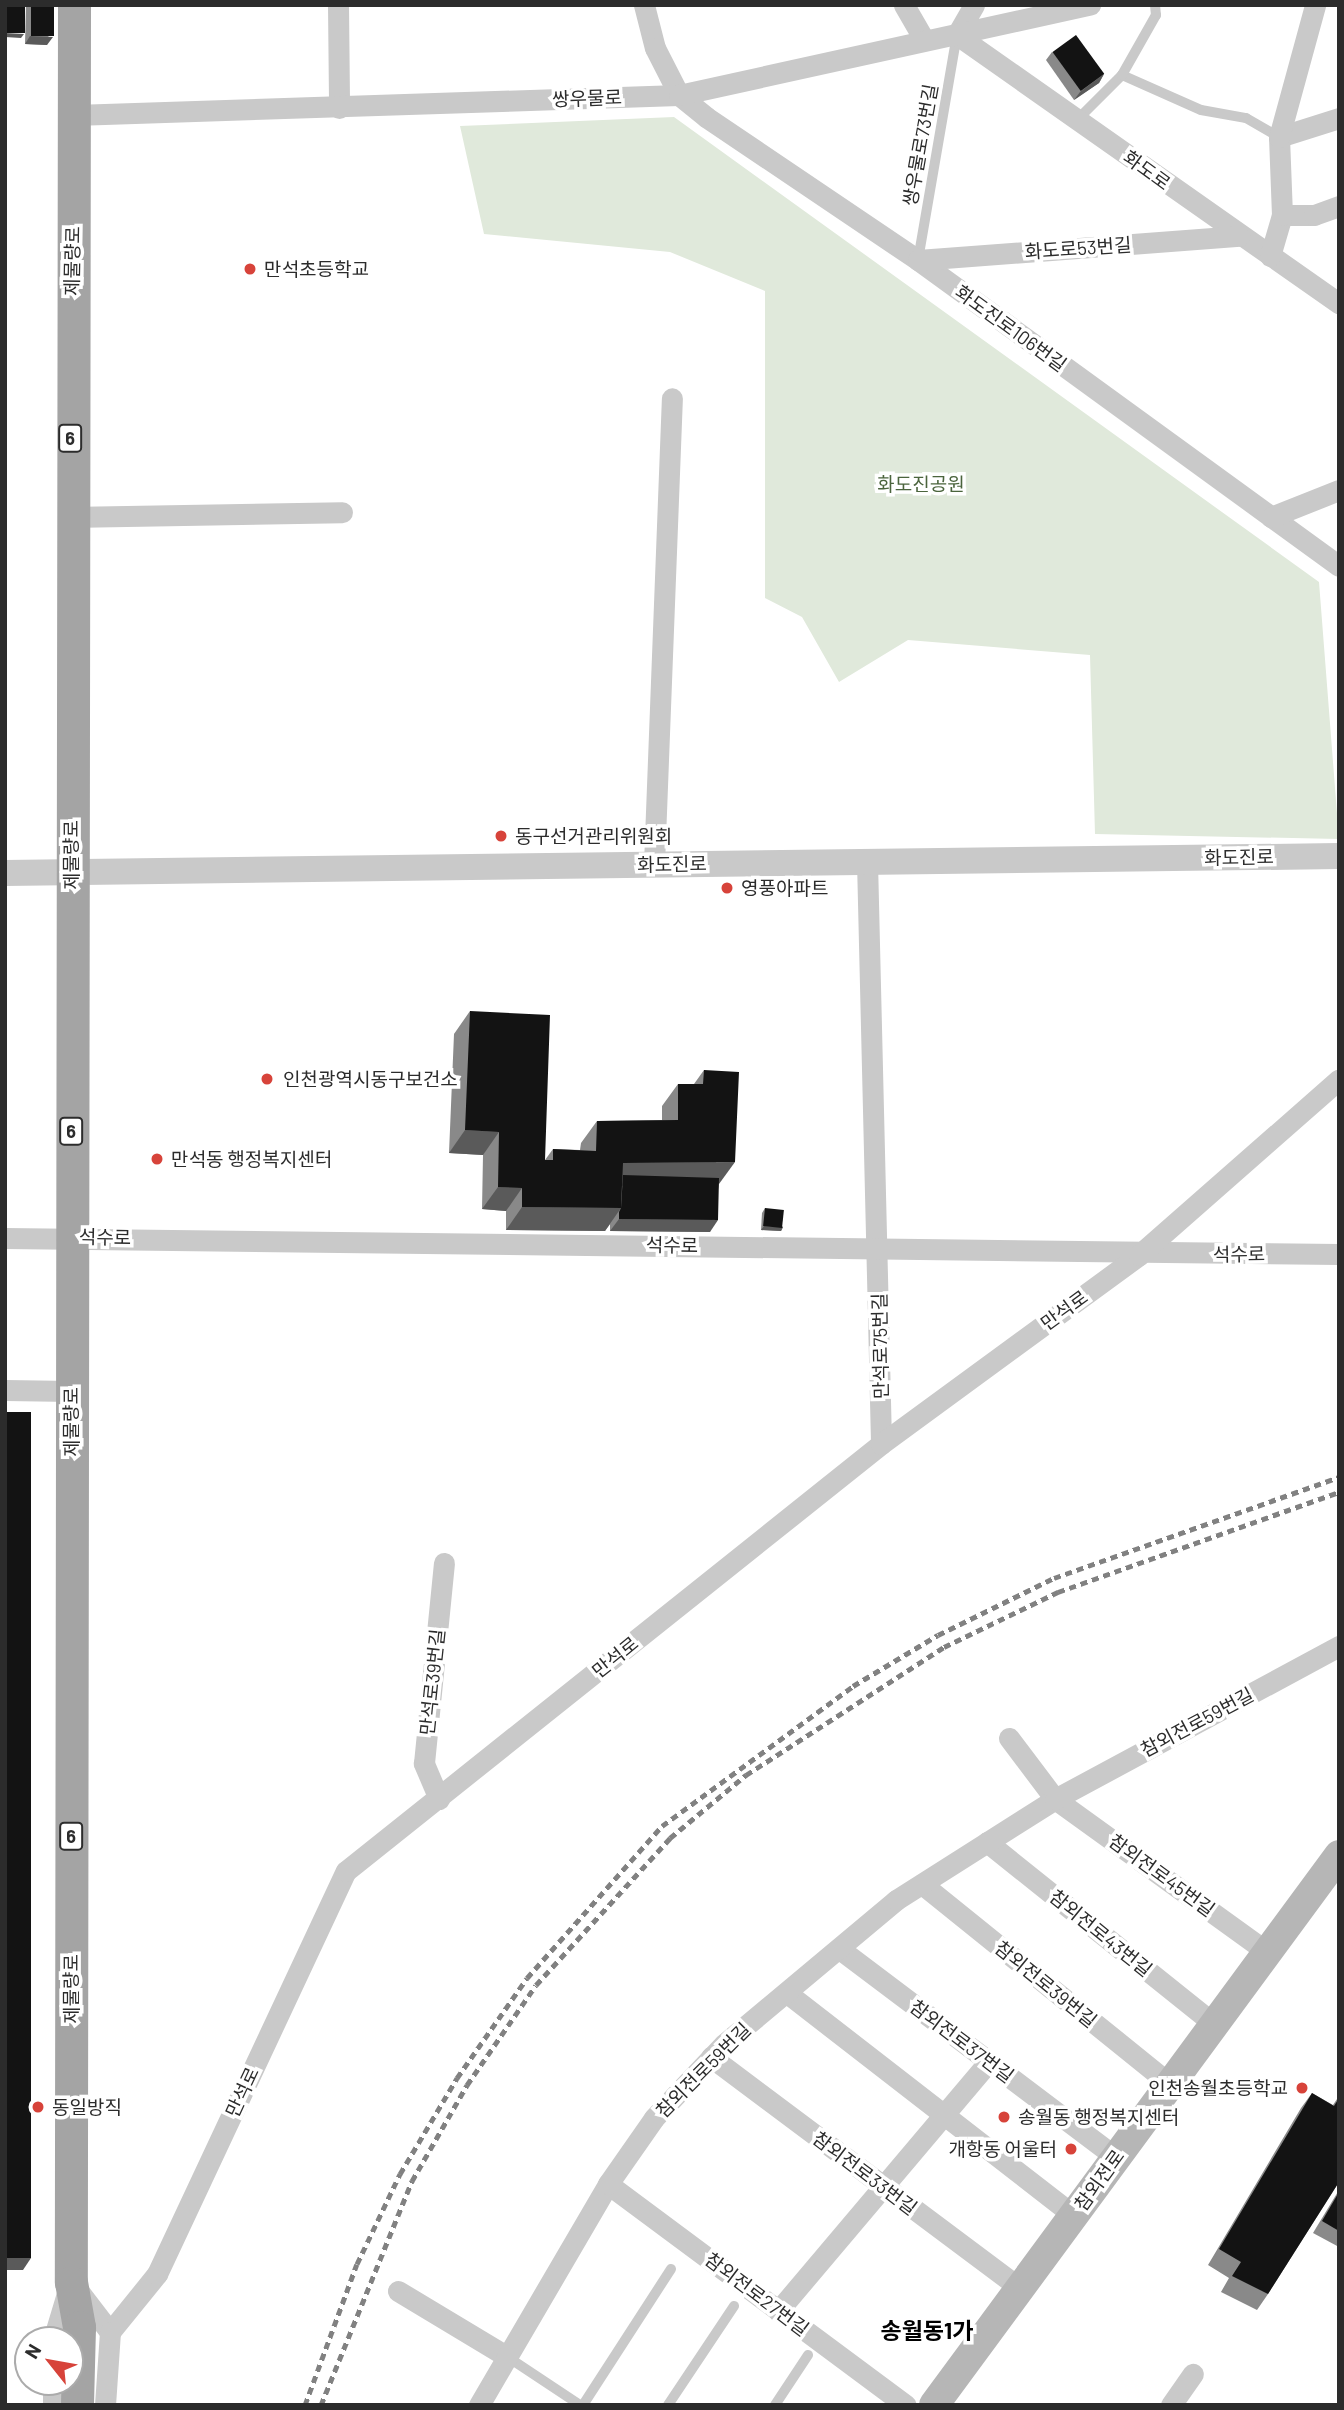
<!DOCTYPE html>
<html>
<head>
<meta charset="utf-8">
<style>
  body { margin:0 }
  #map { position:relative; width:1344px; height:2410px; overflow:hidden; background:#fff; font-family:Barlow,"Noto Sans KR",sans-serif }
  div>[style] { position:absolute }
  .green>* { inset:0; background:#e0e9db }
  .service>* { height:10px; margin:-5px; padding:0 5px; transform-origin:5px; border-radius:5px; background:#c9c9c9 }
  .minor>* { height:21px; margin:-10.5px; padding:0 10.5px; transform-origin:10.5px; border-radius:10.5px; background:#c9c9c9 }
  .tertiary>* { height:26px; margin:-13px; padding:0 13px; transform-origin:13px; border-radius:13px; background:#c9c9c9 }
  .secondary>* { height:30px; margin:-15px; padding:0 15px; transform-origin:15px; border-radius:15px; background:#b6b6b6 }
  .primary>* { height:33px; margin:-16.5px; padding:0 16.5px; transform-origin:16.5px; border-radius:16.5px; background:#a4a4a4 }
  .rail>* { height:5px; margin-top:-2.5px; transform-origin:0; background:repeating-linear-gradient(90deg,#818181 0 7px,transparent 0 12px) }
  .wall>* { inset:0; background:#898989 }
  .shaded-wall>* { inset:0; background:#5a5a5a }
  .building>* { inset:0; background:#131313; transform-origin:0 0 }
  .dots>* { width:19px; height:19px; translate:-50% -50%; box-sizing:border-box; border:4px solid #fff; border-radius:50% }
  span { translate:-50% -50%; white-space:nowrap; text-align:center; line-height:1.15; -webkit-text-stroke:7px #fff; paint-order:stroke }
  .shield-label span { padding:2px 5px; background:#fff; border:2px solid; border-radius:5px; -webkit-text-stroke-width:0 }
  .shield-label { font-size:18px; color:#2c2c2c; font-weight:700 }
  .street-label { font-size:19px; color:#2c2c2c }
  .poi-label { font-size:19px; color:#2c2c2c }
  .left { translate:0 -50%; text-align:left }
  .right { translate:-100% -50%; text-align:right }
  .park-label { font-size:19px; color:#4b643d }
  .quarter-label { font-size:23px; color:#000; font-weight:700 }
  .frame { position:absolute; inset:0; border:7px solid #2c2c2c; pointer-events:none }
  .north { position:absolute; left:14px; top:2326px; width:70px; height:70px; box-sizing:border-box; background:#fff; border:2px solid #ababab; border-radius:50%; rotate:301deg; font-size:19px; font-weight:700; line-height:28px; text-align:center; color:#2c2c2c }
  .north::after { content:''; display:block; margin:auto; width:24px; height:32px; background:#d7433a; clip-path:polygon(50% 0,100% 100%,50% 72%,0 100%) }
</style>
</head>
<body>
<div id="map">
  <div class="green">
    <i style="clip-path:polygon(674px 117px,1319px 582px,1339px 839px,1095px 834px,1090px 655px,908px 640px,839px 682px,802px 617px,765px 598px,765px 291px,670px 252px,484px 234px,460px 126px)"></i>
  </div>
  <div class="service">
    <i style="left:1122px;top:75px;width:86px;rotate:23.9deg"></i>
    <i style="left:1201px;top:110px;width:46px;rotate:10.1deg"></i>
    <i style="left:1246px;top:118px;width:38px;rotate:30deg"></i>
    <i style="left:1077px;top:120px;width:64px;rotate:-45deg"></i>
    <i style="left:1122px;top:75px;width:69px;rotate:-60.5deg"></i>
    <i style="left:1156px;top:15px;width:10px;rotate:-96deg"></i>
    <i style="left:918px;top:260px;width:228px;rotate:-80.2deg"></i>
    <i style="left:506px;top:2356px;width:89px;rotate:33.5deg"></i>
    <i style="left:583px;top:2405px;width:162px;rotate:-57.1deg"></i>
    <i style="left:668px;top:2405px;width:119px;rotate:-56.3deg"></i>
    <i style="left:775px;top:2405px;width:60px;rotate:-56.6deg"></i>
  </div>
  <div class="minor">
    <i style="left:338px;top:5px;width:103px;rotate:89.4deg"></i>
    <i style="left:644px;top:5px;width:44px;rotate:75.7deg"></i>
    <i style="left:655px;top:48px;width:53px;rotate:62.9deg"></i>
    <i style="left:679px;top:95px;width:35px;rotate:39deg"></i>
    <i style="left:706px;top:117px;width:256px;rotate:34deg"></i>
    <i style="left:918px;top:260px;width:520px;rotate:36.01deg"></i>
    <i style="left:904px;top:5px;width:39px;rotate:60deg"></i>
    <i style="left:974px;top:5px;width:34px;rotate:120deg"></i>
    <i style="left:957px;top:35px;width:467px;rotate:35.1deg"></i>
    <i style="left:74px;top:115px;width:605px;rotate:-1.89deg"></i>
    <i style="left:679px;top:95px;width:421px;rotate:-12.4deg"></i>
    <i style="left:1279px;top:137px;width:63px;rotate:-17.6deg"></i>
    <i style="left:1282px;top:215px;width:32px"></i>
    <i style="left:1314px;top:215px;width:27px;rotate:-20deg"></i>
    <i style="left:1270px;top:256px;width:43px;rotate:-73.7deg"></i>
    <i style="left:1282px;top:215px;width:78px;rotate:-92.2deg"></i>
    <i style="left:1279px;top:137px;width:137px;rotate:-74.7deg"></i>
    <i style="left:918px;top:260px;width:322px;rotate:-4.3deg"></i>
    <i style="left:69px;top:517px;width:273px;rotate:-1deg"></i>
    <i style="left:1271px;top:517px;width:73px;rotate:-21.7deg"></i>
    <i style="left:867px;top:861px;width:583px;rotate:88.62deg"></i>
    <i style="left:654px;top:864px;width:466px;rotate:-87.8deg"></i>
    <i style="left:5px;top:1238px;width:1334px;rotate:0.69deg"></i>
    <i style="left:5px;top:1390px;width:66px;rotate:0.9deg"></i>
    <i style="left:1009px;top:1738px;width:76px;rotate:53deg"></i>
    <i style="left:1055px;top:1799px;width:261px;rotate:35.8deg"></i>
    <i style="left:439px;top:1799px;width:39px;rotate:-113deg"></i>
    <i style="left:424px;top:1763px;width:201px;rotate:-84.3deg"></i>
    <i style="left:987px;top:1842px;width:291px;rotate:38.7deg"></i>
    <i style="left:922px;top:1884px;width:319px;rotate:38.9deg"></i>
    <i style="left:841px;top:1950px;width:344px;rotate:37deg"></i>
    <i style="left:787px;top:1993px;width:362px;rotate:37.8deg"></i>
    <i style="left:711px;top:2057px;width:386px;rotate:36.8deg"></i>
    <i style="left:608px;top:2184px;width:371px;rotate:36.6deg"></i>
    <i style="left:77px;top:2289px;width:54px;rotate:52.5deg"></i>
    <i style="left:110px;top:2332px;width:75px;rotate:-51deg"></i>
    <i style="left:157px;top:2274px;width:445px;rotate:-64.9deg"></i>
    <i style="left:346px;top:1871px;width:685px;rotate:-38.59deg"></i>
    <i style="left:881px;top:1444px;width:320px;rotate:-36.2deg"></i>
    <i style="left:1139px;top:1255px;width:266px;rotate:-41.3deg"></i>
    <i style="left:398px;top:2291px;width:126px;rotate:31deg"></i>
    <i style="left:778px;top:2311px;width:327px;rotate:-49.8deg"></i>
    <i style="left:53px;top:2340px;width:52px;rotate:-73.3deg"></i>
    <i style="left:53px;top:2405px;width:23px;rotate:-90deg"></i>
    <i style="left:105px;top:2405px;width:73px;rotate:-86.1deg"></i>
    <i style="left:479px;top:2405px;width:256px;rotate:-59.7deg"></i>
    <i style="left:608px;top:2184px;width:80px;rotate:-55.1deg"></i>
    <i style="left:654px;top:2118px;width:102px;rotate:-46.6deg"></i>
    <i style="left:724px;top:2044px;width:224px;rotate:-39.9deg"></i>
    <i style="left:896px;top:1900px;width:188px;rotate:-32.4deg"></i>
    <i style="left:1055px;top:1799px;width:323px;rotate:-28.3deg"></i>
    <i style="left:1171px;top:2405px;width:38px;rotate:-55deg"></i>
  </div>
  <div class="tertiary">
    <i style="left:5px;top:873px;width:1334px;rotate:-0.73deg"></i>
  </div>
  <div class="secondary">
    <i style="left:934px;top:2405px;width:683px;rotate:-53.63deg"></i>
  </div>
  <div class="primary">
    <i style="left:74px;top:5px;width:2277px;rotate:90.08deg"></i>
    <i style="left:71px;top:2282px;width:46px;rotate:79.9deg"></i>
    <i style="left:79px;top:2327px;width:78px;rotate:91.5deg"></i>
  </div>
  <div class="rail">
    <i style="left:305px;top:2405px;width:150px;rotate:-69.8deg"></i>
    <i style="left:357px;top:2264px;width:100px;rotate:-64.5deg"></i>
    <i style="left:400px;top:2174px;width:112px;rotate:-59.3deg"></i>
    <i style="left:457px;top:2078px;width:122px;rotate:-55deg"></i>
    <i style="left:527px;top:1978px;width:203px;rotate:-48.4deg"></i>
    <i style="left:662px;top:1826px;width:237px;rotate:-36.2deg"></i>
    <i style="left:853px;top:1686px;width:99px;rotate:-31deg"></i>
    <i style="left:938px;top:1635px;width:129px;rotate:-26.2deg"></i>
    <i style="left:1054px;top:1578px;width:302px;rotate:-19.5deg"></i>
    <i style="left:321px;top:2405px;width:242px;rotate:-67.9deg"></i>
    <i style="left:412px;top:2181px;width:111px;rotate:-60.2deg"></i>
    <i style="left:467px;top:2085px;width:121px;rotate:-55.4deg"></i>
    <i style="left:536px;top:1985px;width:199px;rotate:-47.6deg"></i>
    <i style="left:670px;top:1838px;width:99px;rotate:-39.7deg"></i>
    <i style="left:746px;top:1775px;width:236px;rotate:-32.9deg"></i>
    <i style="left:944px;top:1647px;width:127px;rotate:-25.8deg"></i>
    <i style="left:1058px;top:1592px;width:298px;rotate:-19.6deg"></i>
  </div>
  <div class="wall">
    <i style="clip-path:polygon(26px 5px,54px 5px,47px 45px,25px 44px)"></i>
    <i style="clip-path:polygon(1052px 52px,1104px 74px,1099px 83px,1074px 100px,1046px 60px)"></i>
    <i style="clip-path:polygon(470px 1011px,545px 1160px,553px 1149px,580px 1150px,581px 1143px,597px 1121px,662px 1120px,662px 1106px,678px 1084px,694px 1084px,704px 1070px,719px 1184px,710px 1232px,610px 1231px,610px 1224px,605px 1231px,506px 1230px,506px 1211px,482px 1209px,483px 1155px,449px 1153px,454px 1034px)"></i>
    <i style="clip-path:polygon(765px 1208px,783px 1227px,781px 1231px,761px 1230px,762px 1213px)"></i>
    <i style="clip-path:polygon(1312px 2093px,1333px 2105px,1339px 2096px,1339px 2182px,1268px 2294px,1257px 2310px,1221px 2292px,1229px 2278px,1208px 2265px,1301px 2108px)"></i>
    <i style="clip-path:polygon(1339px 2190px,1339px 2247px,1313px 2233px)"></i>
  </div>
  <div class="shaded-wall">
    <i style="clip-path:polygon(5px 33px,24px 34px,21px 38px,5px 37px)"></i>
    <i style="clip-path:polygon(30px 36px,53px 37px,47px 45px,25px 44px)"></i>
    <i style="clip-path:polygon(1104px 74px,1099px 83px,1074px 100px,1080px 92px)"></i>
    <i style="clip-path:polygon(465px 1130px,499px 1132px,483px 1155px,449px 1153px)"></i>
    <i style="clip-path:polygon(735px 1162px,719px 1184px,613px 1186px,623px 1163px)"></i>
    <i style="clip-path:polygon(498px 1187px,522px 1188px,506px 1211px,482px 1209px)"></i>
    <i style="clip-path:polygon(522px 1207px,621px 1208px,605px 1231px,506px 1230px)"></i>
    <i style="clip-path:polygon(619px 1219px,718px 1220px,710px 1232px,610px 1231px)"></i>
    <i style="clip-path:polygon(764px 1226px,783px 1227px,781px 1231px,761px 1230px)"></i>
    <i style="clip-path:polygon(5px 2258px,31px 2258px,23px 2270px,5px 2270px)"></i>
  </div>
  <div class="building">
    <i style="left:6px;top:5px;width:19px;height:28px"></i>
    <i style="left:31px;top:5px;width:23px;height:31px"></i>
    <i style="left:1076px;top:35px;width:48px;height:29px;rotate:54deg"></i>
    <i style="clip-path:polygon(470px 1011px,550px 1015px,545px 1160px,553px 1160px,553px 1149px,596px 1151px,597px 1121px,678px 1120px,678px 1084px,703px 1084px,704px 1070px,739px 1072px,735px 1162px,623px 1163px,621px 1208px,522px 1207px,522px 1188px,498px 1187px,499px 1132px,465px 1130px)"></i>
    <i style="clip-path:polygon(623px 1175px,719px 1178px,718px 1220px,619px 1219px,619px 1212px,621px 1208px)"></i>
    <i style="left:765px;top:1208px;width:19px;height:18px;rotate:6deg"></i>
    <i style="left:5px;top:1412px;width:26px;height:846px"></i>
    <i style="clip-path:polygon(1312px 2093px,1334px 2106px,1339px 2098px,1339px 2182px,1268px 2294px,1232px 2276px,1241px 2262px,1219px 2249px)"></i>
    <i style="clip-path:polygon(1339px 2192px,1339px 2231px,1322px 2221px)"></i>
  </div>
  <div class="dots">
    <i style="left:250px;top:269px;background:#d7433a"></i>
    <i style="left:501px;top:836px;background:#d7433a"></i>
    <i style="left:727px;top:888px;background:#d7433a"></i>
    <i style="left:267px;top:1079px;background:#d7433a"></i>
    <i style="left:157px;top:1159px;background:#d7433a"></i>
    <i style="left:1302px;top:2088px;background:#d7433a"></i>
    <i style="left:38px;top:2107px;background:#d7433a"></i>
    <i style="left:1004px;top:2117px;background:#d7433a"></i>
    <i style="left:1071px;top:2149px;background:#d7433a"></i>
  </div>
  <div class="shield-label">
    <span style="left:70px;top:438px">6</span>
    <span style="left:71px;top:1131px">6</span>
    <span style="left:71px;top:1836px">6</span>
  </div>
  <div class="street-label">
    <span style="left:587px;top:98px;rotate:-2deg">쌍우물로</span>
    <span style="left:920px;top:145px;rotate:-80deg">쌍우물로73번길</span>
    <span style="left:1147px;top:170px;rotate:36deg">화도로</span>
    <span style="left:1078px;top:248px;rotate:-4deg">화도로53번길</span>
    <span style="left:72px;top:261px;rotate:-89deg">제물량로</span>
    <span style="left:1011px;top:328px;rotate:36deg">화도진로106번길</span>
    <span style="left:71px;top:855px;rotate:-90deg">제물량로</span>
    <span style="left:1239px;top:857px;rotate:-1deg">화도진로</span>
    <span style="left:672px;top:864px;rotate:-1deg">화도진로</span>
    <span style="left:105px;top:1237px;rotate:1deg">석수로</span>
    <span style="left:672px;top:1245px;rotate:1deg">석수로</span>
    <span style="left:1239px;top:1254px;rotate:-1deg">석수로</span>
    <span style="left:1064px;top:1310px;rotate:-36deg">만석로</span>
    <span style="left:880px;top:1346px;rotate:-91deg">만석로75번길</span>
    <span style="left:71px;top:1422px;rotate:-90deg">제물량로</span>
    <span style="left:615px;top:1657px;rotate:-39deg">만석로</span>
    <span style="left:432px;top:1682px;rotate:-84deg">만석로39번길</span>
    <span style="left:1197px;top:1722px;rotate:-28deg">참외전로59번길</span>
    <span style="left:1162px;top:1875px;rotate:36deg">참외전로45번길</span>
    <span style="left:1101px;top:1933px;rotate:39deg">참외전로43번길</span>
    <span style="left:1046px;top:1984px;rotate:39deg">참외전로39번길</span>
    <span style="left:71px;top:1989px;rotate:-90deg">제물량로</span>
    <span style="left:962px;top:2041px;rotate:37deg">참외전로37번길</span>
    <span style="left:703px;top:2070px;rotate:-45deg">참외전로59번길</span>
    <span style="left:242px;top:2092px;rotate:-65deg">만석로</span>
    <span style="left:865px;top:2173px;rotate:37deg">참외전로33번길</span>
    <span style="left:1099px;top:2180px;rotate:-54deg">참외전로</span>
    <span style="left:757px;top:2294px;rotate:37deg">참외전로27번길</span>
  </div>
  <div class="poi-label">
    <span class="left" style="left:264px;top:269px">만석초등학교</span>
    <span class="left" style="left:515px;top:836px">동구선거관리위원회</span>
    <span class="left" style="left:741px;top:888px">영풍아파트</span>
    <span class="left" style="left:283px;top:1079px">인천광역시동구보건소</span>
    <span class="left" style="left:171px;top:1159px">만석동 행정복지센터</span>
    <span class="right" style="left:1288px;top:2088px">인천송월초등학교</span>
    <span class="left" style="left:52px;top:2107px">동일방직</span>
    <span class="left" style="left:1018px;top:2117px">송월동 행정복지센터</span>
    <span class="right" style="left:1057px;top:2149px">개항동 어울터</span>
  </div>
  <div class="park-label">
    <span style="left:921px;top:484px">화도진공원</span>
  </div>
  <div class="quarter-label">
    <span style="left:927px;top:2330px">송월동1가</span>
  </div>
  <div class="frame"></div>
  <div class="north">N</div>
</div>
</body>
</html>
